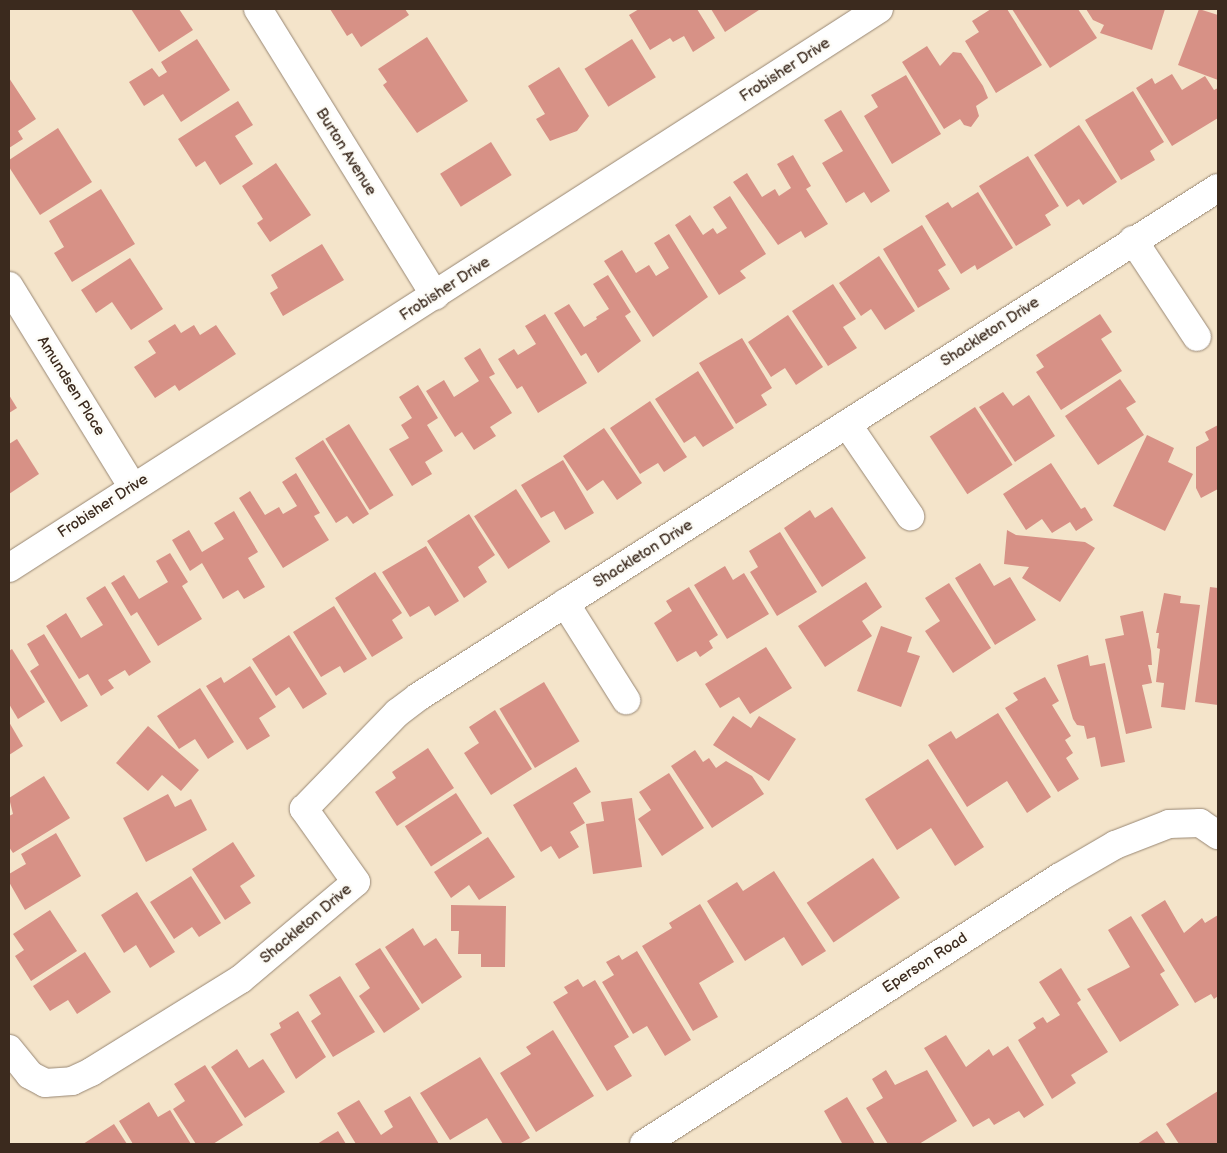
<!DOCTYPE html>
<html>
<head>
<meta charset="utf-8">
<style>
  body { margin:0 }
  #map { position:relative; width:1227px; height:1153px; overflow:hidden; background:#f4e4ca; font-family:"Balsamiq Sans",sans-serif }
  div>[style] { position:absolute }
  .building>* { inset:0; background:#d79186; transform-origin:0 0 }
  .roads { filter:drop-shadow(0 0 1px #988774) drop-shadow(0 0 1px #988774) }
  .minor>* { height:28px; margin:-14px; padding:0 14px; transform-origin:14px; border-radius:14px; background:#fff }
  span { translate:-50% -50%; white-space:nowrap; text-align:center; line-height:1.15; -webkit-text-stroke:5px #fdfcf7; paint-order:stroke }
  .street-label { font-size:15px; color:#3b2a1e }
  .frame { position:absolute; inset:0; border:10px solid #3b2a1e; pointer-events:none }
</style>
</head>
<body>
<div id="map">
  <div class="building">
    <i style="clip-path:polygon(131px 9px,179px 9px,193px 30px,159px 52px)"></i>
    <i style="clip-path:polygon(330px 9px,405px 9px,409px 15px,361px 47px,352px 33px,347px 36px)"></i>
    <i style="clip-path:polygon(639px 9px,697px 9px,715px 38px,693px 52px,684px 36px,673px 42px,670px 38px,650px 50px,629px 15px)"></i>
    <i style="clip-path:polygon(711px 9px,759px 9px,759px 10px,725px 32px)"></i>
    <i style="clip-path:polygon(991px 9px,1007px 9px,1042px 65px,996px 93px,965px 41px,979px 32px,972px 21px)"></i>
    <i style="clip-path:polygon(1012px 9px,1078px 9px,1097px 38px,1050px 68px)"></i>
    <i style="clip-path:polygon(1086px 9px,1165px 9px,1152px 50px,1100px 33px,1104px 25px,1093px 20px)"></i>
    <i style="clip-path:polygon(1199px 9px,1218px 15px,1218px 80px,1178px 65px)"></i>
    <i style="clip-path:polygon(427px 37px,468px 101px,417px 133px,383px 85px,387px 82px,378px 69px)"></i>
    <i style="clip-path:polygon(197px 39px,230px 90px,181px 122px,163px 94px,144px 106px,129px 82px,152px 68px,159px 77px,167px 72px,161px 62px)"></i>
    <i style="left:632px;top:39px;width:45px;height:56px;rotate:58deg"></i>
    <i style="clip-path:polygon(927px 46px,940px 66px,953px 52px,961px 53px,983px 86px,988px 98px,976px 106px,979px 116px,971px 127px,964px 125px,960px 119px,944px 129px,902px 62px)"></i>
    <i style="clip-path:polygon(559px 67px,589px 116px,577px 131px,550px 141px,536px 119px,545px 114px,528px 86px)"></i>
    <i style="clip-path:polygon(1172px 74px,1182px 90px,1205px 76px,1214px 90px,1218px 88px,1218px 118px,1172px 146px,1136px 88px,1152px 78px,1155px 84px)"></i>
    <i style="clip-path:polygon(906px 75px,941px 134px,892px 164px,864px 116px,878px 107px,871px 95px)"></i>
    <i style="clip-path:polygon(9px 78px,36px 119px,18px 131px,23px 139px,9px 148px)"></i>
    <i style="clip-path:polygon(1133px 91px,1164px 142px,1150px 151px,1155px 160px,1121px 180px,1085px 120px)"></i>
    <i style="clip-path:polygon(238px 101px,253px 125px,235px 136px,253px 164px,220px 185px,205px 161px,196px 167px,178px 139px)"></i>
    <i style="clip-path:polygon(841px 110px,890px 191px,871px 203px,864px 192px,846px 203px,822px 163px,843px 151px,824px 120px)"></i>
    <i style="clip-path:polygon(1079px 125px,1117px 182px,1083px 205px,1079px 199px,1067px 207px,1034px 155px)"></i>
    <i style="clip-path:polygon(58px 128px,92px 182px,40px 215px,9px 167px,9px 160px)"></i>
    <i style="left:491px;top:142px;width:39px;height:60px;rotate:58deg"></i>
    <i style="clip-path:polygon(793px 155px,811px 186px,806px 189px,828px 224px,805px 238px,801px 231px,778px 245px,733px 182px,747px 173px,762px 197px,775px 189px,779px 196px,791px 188px,777px 164px)"></i>
    <i style="clip-path:polygon(1028px 156px,1059px 206px,1045px 215px,1051px 225px,1016px 246px,979px 186px)"></i>
    <i style="clip-path:polygon(276px 163px,311px 215px,270px 242px,257px 223px,263px 219px,242px 186px)"></i>
    <i style="clip-path:polygon(101px 189px,135px 244px,72px 282px,54px 253px,64px 247px,49px 221px)"></i>
    <i style="clip-path:polygon(978px 192px,1013px 248px,977px 270px,975px 265px,961px 274px,925px 216px,948px 202px,952px 208px)"></i>
    <i style="clip-path:polygon(730px 196px,766px 254px,740px 271px,746px 278px,719px 295px,675px 225px,690px 215px,703px 235px,713px 228px,717px 234px,727px 228px,713px 207px)"></i>
    <i style="clip-path:polygon(922px 225px,946px 265px,938px 270px,950px 289px,918px 308px,883px 249px)"></i>
    <i style="clip-path:polygon(669px 234px,708px 297px,653px 337px,604px 261px,622px 250px,636px 273px,649px 265px,656px 276px,669px 268px,654px 243px)"></i>
    <i style="clip-path:polygon(322px 244px,344px 280px,283px 316px,270px 293px,278px 288px,271px 275px)"></i>
    <i style="clip-path:polygon(879px 256px,915px 311px,885px 330px,871px 309px,861px 316px,839px 283px)"></i>
    <i style="clip-path:polygon(130px 258px,163px 309px,131px 330px,112px 302px,96px 313px,81px 290px)"></i>
    <i style="clip-path:polygon(608px 275px,631px 312px,625px 316px,641px 341px,598px 373px,586px 353px,581px 356px,554px 313px,569px 304px,584px 327px,597px 319px,596px 317px,609px 309px,593px 284px)"></i>
    <i style="clip-path:polygon(833px 284px,856px 319px,843px 327px,857px 348px,828px 366px,792px 311px)"></i>
    <i style="clip-path:polygon(545px 314px,587px 383px,538px 413px,522px 386px,517px 389px,498px 359px,514px 349px,518px 355px,536px 344px,525px 326px)"></i>
    <i style="clip-path:polygon(1100px 314px,1112px 332px,1101px 339px,1122px 371px,1061px 410px,1036px 372px,1044px 367px,1036px 355px)"></i>
    <i style="clip-path:polygon(788px 315px,823px 367px,796px 385px,785px 368px,771px 377px,748px 342px)"></i>
    <i style="clip-path:polygon(175px 324px,181px 333px,194px 325px,200px 335px,216px 325px,236px 354px,179px 391px,175px 385px,155px 398px,134px 367px,156px 353px,148px 341px)"></i>
    <i style="clip-path:polygon(742px 338px,772px 388px,761px 395px,767px 405px,736px 424px,699px 363px)"></i>
    <i style="clip-path:polygon(480px 348px,495px 374px,489px 377px,512px 413px,490px 427px,496px 436px,474px 450px,462px 432px,455px 437px,426px 391px,444px 380px,454px 397px,479px 381px,464px 358px)"></i>
    <i style="clip-path:polygon(698px 371px,734px 428px,703px 447px,695px 436px,684px 443px,655px 399px)"></i>
    <i style="clip-path:polygon(1120px 379px,1136px 402px,1126px 408px,1144px 435px,1098px 465px,1065px 416px)"></i>
    <i style="clip-path:polygon(418px 385px,438px 418px,427px 425px,443px 451px,425px 462px,432px 474px,412px 486px,389px 449px,409px 438px,401px 425px,412px 418px,399px 397px)"></i>
    <i style="clip-path:polygon(1003px 392px,1013px 406px,1029px 395px,1055px 436px,1015px 462px,979px 407px)"></i>
    <i style="clip-path:polygon(9px 395px,17px 408px,9px 413px)"></i>
    <i style="clip-path:polygon(650px 401px,687px 457px,664px 472px,658px 463px,640px 474px,610px 428px)"></i>
    <i style="left:975px;top:407px;width:69px;height:54px;rotate:57deg"></i>
    <i style="left:349px;top:424px;width:84px;height:28px;rotate:58deg"></i>
    <i style="clip-path:polygon(1218px 425px,1218px 489px,1201px 498px,1196px 488px,1196px 447px,1209px 440px,1205px 432px)"></i>
    <i style="clip-path:polygon(604px 428px,642px 483px,617px 500px,603px 480px,587px 491px,563px 456px)"></i>
    <i style="clip-path:polygon(1147px 435px,1174px 448px,1168px 462px,1193px 474px,1165px 531px,1113px 506px)"></i>
    <i style="clip-path:polygon(17px 439px,39px 474px,9px 494px,9px 444px)"></i>
    <i style="clip-path:polygon(323px 440px,369px 514px,353px 524px,347px 516px,336px 523px,295px 458px)"></i>
    <i style="clip-path:polygon(563px 460px,594px 513px,565px 530px,554px 511px,541px 518px,521px 485px)"></i>
    <i style="clip-path:polygon(1051px 463px,1081px 509px,1085px 507px,1093px 520px,1076px 531px,1070px 522px,1052px 533px,1042px 519px,1026px 530px,1003px 494px)"></i>
    <i style="clip-path:polygon(296px 473px,320px 513px,314px 516px,329px 540px,283px 568px,239px 498px,250px 491px,265px 515px,279px 507px,283px 514px,297px 506px,282px 482px)"></i>
    <i style="left:516px;top:489px;width:63px;height:50px;rotate:57deg"></i>
    <i style="clip-path:polygon(832px 507px,866px 558px,822px 587px,784px 528px,810px 510px,815px 518px)"></i>
    <i style="clip-path:polygon(234px 511px,258px 552px,248px 558px,265px 587px,244px 599px,238px 590px,223px 599px,202px 563px,190px 571px,172px 540px,189px 530px,202px 552px,224px 539px,214px 523px)"></i>
    <i style="clip-path:polygon(469px 514px,495px 555px,478px 567px,487px 582px,464px 598px,427px 541px)"></i>
    <i style="clip-path:polygon(1007px 530px,1016px 535px,1085px 542px,1095px 548px,1060px 602px,1022px 578px,1029px 567px,1004px 564px)"></i>
    <i style="clip-path:polygon(780px 532px,817px 592px,777px 616px,750px 572px,758px 567px,749px 551px)"></i>
    <i style="clip-path:polygon(426px 546px,459px 601px,435px 616px,429px 606px,410px 617px,382px 572px)"></i>
    <i style="clip-path:polygon(170px 553px,188px 582px,182px 586px,202px 619px,158px 646px,137px 612px,131px 616px,111px 583px,124px 575px,139px 599px,168px 582px,156px 561px)"></i>
    <i style="clip-path:polygon(980px 563px,994px 586px,1010px 577px,1036px 620px,995px 645px,955px 578px)"></i>
    <i style="clip-path:polygon(725px 566px,733px 580px,744px 573px,769px 614px,727px 639px,694px 585px)"></i>
    <i style="clip-path:polygon(375px 572px,402px 613px,392px 620px,403px 638px,372px 657px,335px 598px)"></i>
    <i style="clip-path:polygon(866px 582px,882px 607px,862px 621px,872px 636px,825px 667px,798px 626px)"></i>
    <i style="clip-path:polygon(949px 583px,991px 648px,953px 673px,925px 631px,940px 621px,925px 598px)"></i>
    <i style="clip-path:polygon(105px 586px,151px 662px,129px 676px,125px 670px,108px 680px,114px 688px,101px 696px,88px 674px,79px 679px,46px 626px,66px 613px,81px 638px,103px 625px,86px 598px)"></i>
    <i style="clip-path:polygon(689px 587px,718px 635px,709px 641px,713px 648px,700px 657px,696px 651px,677px 662px,654px 623px,672px 611px,666px 601px)"></i>
    <i style="clip-path:polygon(1210px 587px,1218px 588px,1218px 705px,1195px 702px)"></i>
    <i style="clip-path:polygon(1164px 593px,1181px 596px,1180px 603px,1200px 605px,1185px 710px,1161px 707px,1164px 683px,1156px 682px,1160px 649px,1157px 648px,1159px 633px,1156px 633px)"></i>
    <i style="clip-path:polygon(334px 606px,367px 659px,344px 673px,340px 666px,321px 677px,293px 632px)"></i>
    <i style="clip-path:polygon(1143px 611px,1151px 651px,1152px 665px,1148px 665px,1152px 683px,1142px 685px,1152px 728px,1126px 734px,1105px 639px,1124px 635px,1120px 616px)"></i>
    <i style="clip-path:polygon(881px 626px,912px 637px,907px 652px,920px 656px,901px 707px,857px 691px)"></i>
    <i style="clip-path:polygon(44px 634px,88px 706px,61px 722px,30px 671px,39px 665px,27px 644px)"></i>
    <i style="clip-path:polygon(289px 635px,327px 694px,303px 709px,289px 687px,276px 696px,252px 659px)"></i>
    <i style="clip-path:polygon(766px 647px,792px 688px,750px 714px,739px 697px,720px 708px,705px 684px)"></i>
    <i style="clip-path:polygon(12px 649px,45px 702px,18px 719px,9px 704px,9px 651px)"></i>
    <i style="clip-path:polygon(1088px 655px,1090px 666px,1105px 663px,1125px 762px,1101px 767px,1095px 737px,1087px 739px,1084px 726px,1077px 725px,1073px 719px,1057px 665px)"></i>
    <i style="clip-path:polygon(250px 666px,276px 707px,259px 718px,270px 736px,247px 750px,206px 686px,221px 677px,224px 683px)"></i>
    <i style="clip-path:polygon(1045px 677px,1059px 701px,1052px 705px,1071px 736px,1065px 740px,1073px 753px,1066px 758px,1079px 779px,1058px 792px,1005px 708px,1018px 700px,1013px 693px)"></i>
    <i style="left:544px;top:682px;width:69px;height:52px;rotate:59deg"></i>
    <i style="clip-path:polygon(200px 688px,234px 742px,208px 759px,195px 739px,179px 749px,157px 716px)"></i>
    <i style="clip-path:polygon(495px 710px,532px 769px,491px 795px,464px 753px,479px 743px,469px 727px)"></i>
    <i style="clip-path:polygon(998px 713px,1051px 797px,1027px 813px,1007px 781px,967px 807px,928px 745px,951px 731px,956px 739px)"></i>
    <i style="clip-path:polygon(733px 716px,751px 728px,759px 716px,796px 739px,769px 781px,713px 745px)"></i>
    <i style="clip-path:polygon(9px 722px,23px 746px,9px 755px)"></i>
    <i style="clip-path:polygon(148px 726px,199px 770px,181px 791px,162px 775px,148px 791px,116px 763px)"></i>
    <i style="clip-path:polygon(428px 748px,454px 788px,397px 826px,375px 792px,396px 778px,392px 772px)"></i>
    <i style="clip-path:polygon(695px 750px,703px 762px,709px 758px,716px 768px,726px 761px,752px 776px,764px 794px,712px 828px,671px 766px)"></i>
    <i style="clip-path:polygon(928px 759px,984px 847px,955px 866px,931px 828px,897px 850px,865px 799px)"></i>
    <i style="clip-path:polygon(576px 767px,591px 792px,573px 803px,585px 823px,570px 832px,579px 847px,559px 859px,551px 846px,541px 852px,513px 805px)"></i>
    <i style="clip-path:polygon(669px 773px,704px 828px,662px 856px,638px 819px,651px 810px,639px 792px)"></i>
    <i style="clip-path:polygon(44px 776px,70px 818px,13px 853px,9px 847px,9px 816px,13px 814px,9px 798px)"></i>
    <i style="left:456px;top:793px;width:48px;height:61px;rotate:57deg"></i>
    <i style="clip-path:polygon(168px 794px,175px 807px,191px 799px,207px 830px,146px 862px,123px 818px)"></i>
    <i style="clip-path:polygon(632px 798px,642px 867px,593px 874px,586px 824px,604px 821px,601px 802px)"></i>
    <i style="clip-path:polygon(56px 833px,81px 876px,25px 910px,9px 882px,9px 874px,26px 864px,21px 854px)"></i>
    <i style="clip-path:polygon(488px 837px,515px 877px,479px 900px,469px 885px,451px 898px,434px 872px)"></i>
    <i style="clip-path:polygon(233px 842px,255px 876px,240px 886px,251px 903px,225px 920px,192px 869px)"></i>
    <i style="left:873px;top:858px;width:48px;height:80px;rotate:56deg"></i>
    <i style="clip-path:polygon(774px 871px,826px 951px,802px 966px,784px 937px,745px 961px,707px 901px,737px 882px,743px 891px)"></i>
    <i style="clip-path:polygon(191px 876px,221px 923px,199px 937px,192px 927px,174px 939px,150px 902px)"></i>
    <i style="clip-path:polygon(137px 892px,175px 952px,150px 968px,136px 945px,124px 953px,101px 915px)"></i>
    <i style="clip-path:polygon(1165px 900px,1184px 933px,1202px 918px,1205px 923px,1218px 915px,1218px 996px,1214px 999px,1211px 994px,1195px 1003px,1141px 915px)"></i>
    <i style="clip-path:polygon(700px 904px,734px 962px,699px 983px,718px 1017px,693px 1031px,642px 946px,672px 928px,669px 923px)"></i>
    <i style="clip-path:polygon(451px 905px,506px 906px,505px 967px,481px 967px,481px 954px,458px 954px,459px 931px,451px 931px)"></i>
    <i style="clip-path:polygon(50px 910px,77px 951px,31px 981px,15px 956px,24px 950px,13px 934px)"></i>
    <i style="clip-path:polygon(1131px 916px,1165px 971px,1160px 974px,1179px 1005px,1120px 1042px,1087px 989px,1130px 967px,1108px 930px)"></i>
    <i style="clip-path:polygon(413px 928px,424px 946px,436px 938px,462px 977px,422px 1004px,385px 947px)"></i>
    <i style="clip-path:polygon(380px 948px,420px 1009px,384px 1033px,359px 996px,370px 988px,355px 964px)"></i>
    <i style="clip-path:polygon(637px 951px,691px 1040px,665px 1056px,647px 1026px,633px 1034px,602px 982px,614px 975px,606px 962px,619px 955px,622px 960px)"></i>
    <i style="clip-path:polygon(85px 952px,111px 992px,77px 1014px,68px 1000px,50px 1011px,33px 986px)"></i>
    <i style="clip-path:polygon(1061px 968px,1081px 1000px,1077px 1003px,1108px 1052px,1071px 1075px,1076px 1083px,1052px 1099px,1018px 1040px,1036px 1028px,1033px 1023px,1043px 1017px,1047px 1023px,1060px 1015px,1039px 982px)"></i>
    <i style="clip-path:polygon(340px 976px,375px 1032px,333px 1057px,311px 1021px,321px 1014px,309px 995px)"></i>
    <i style="clip-path:polygon(578px 979px,583px 987px,595px 980px,629px 1037px,614px 1046px,632px 1076px,607px 1091px,553px 1002px,568px 993px,564px 987px)"></i>
    <i style="clip-path:polygon(298px 1011px,326px 1057px,296px 1079px,270px 1034px,281px 1028px,279px 1023px)"></i>
    <i style="clip-path:polygon(553px 1030px,594px 1096px,536px 1132px,500px 1073px,531px 1054px,526px 1047px)"></i>
    <i style="clip-path:polygon(946px 1035px,966px 1067px,989px 1049px,993px 1056px,1008px 1046px,1044px 1105px,1024px 1118px,1019px 1111px,994px 1125px,989px 1118px,973px 1127px,924px 1048px)"></i>
    <i style="clip-path:polygon(237px 1049px,249px 1068px,263px 1059px,285px 1092px,245px 1118px,211px 1067px)"></i>
    <i style="clip-path:polygon(480px 1057px,530px 1138px,519px 1144px,503px 1144px,487px 1118px,450px 1140px,420px 1093px)"></i>
    <i style="clip-path:polygon(205px 1065px,243px 1125px,213px 1144px,196px 1144px,173px 1109px,185px 1101px,174px 1084px)"></i>
    <i style="clip-path:polygon(886px 1070px,895px 1085px,927px 1070px,957px 1121px,919px 1144px,888px 1144px,866px 1108px,883px 1098px,872px 1079px)"></i>
    <i style="clip-path:polygon(1218px 1091px,1217px 1144px,1179px 1144px,1166px 1124px)"></i>
    <i style="clip-path:polygon(410px 1096px,439px 1144px,356px 1144px,337px 1113px,359px 1100px,381px 1135px,393px 1127px,384px 1111px)"></i>
    <i style="clip-path:polygon(847px 1097px,875px 1144px,840px 1144px,842px 1143px,824px 1111px)"></i>
    <i style="clip-path:polygon(149px 1102px,158px 1117px,170px 1110px,191px 1144px,133px 1144px,119px 1121px)"></i>
    <i style="clip-path:polygon(114px 1124px,127px 1144px,83px 1144px)"></i>
    <i style="clip-path:polygon(338px 1131px,346px 1144px,317px 1144px)"></i>
    <i style="clip-path:polygon(1157px 1131px,1166px 1144px,1137px 1144px)"></i>
  </div>
  <div class="roads">
    <div class="minor">
      <i style="left:258px;top:9px;width:337px;rotate:58.3deg"></i>
      <i style="left:1133px;top:240px;width:116px;rotate:56.6deg"></i>
      <i style="left:9px;top:286px;width:235px;rotate:58.4deg"></i>
      <i style="left:847px;top:424px;width:112px;rotate:55.6deg"></i>
      <i style="left:9px;top:568px;width:1034px;rotate:-32.72deg"></i>
      <i style="left:565px;top:603px;width:115px;rotate:57.8deg"></i>
      <i style="left:9px;top:1049px;width:33px;rotate:51deg"></i>
      <i style="left:30px;top:1075px;width:17px;rotate:28deg"></i>
      <i style="left:45px;top:1083px;width:27px;rotate:-4deg"></i>
      <i style="left:72px;top:1081px;width:21px;rotate:-25deg"></i>
      <i style="left:91px;top:1072px;width:176px;rotate:-31.8deg"></i>
      <i style="left:241px;top:979px;width:150px;rotate:-40.1deg"></i>
      <i style="left:356px;top:882px;width:90px;rotate:-125.5deg"></i>
      <i style="left:304px;top:809px;width:134px;rotate:-45.9deg"></i>
      <i style="left:397px;top:713px;width:26px;rotate:-37deg"></i>
      <i style="left:418px;top:697px;width:948px;rotate:-32.47deg"></i>
      <i style="left:644px;top:1144px;width:494px;rotate:-32.7deg"></i>
      <i style="left:1060px;top:877px;width:64px;rotate:-30.2deg"></i>
      <i style="left:1115px;top:845px;width:58px;rotate:-21.3deg"></i>
      <i style="left:1169px;top:824px;width:31px;rotate:-2deg"></i>
      <i style="left:1200px;top:823px;width:22px;rotate:34deg"></i>
    </div>
  </div>
  <div class="street-label">
    <span style="left:785px;top:70px;rotate:-33deg">Frobisher Drive</span>
    <span style="left:346px;top:152px;rotate:58deg">Burton Avenue</span>
    <span style="left:445px;top:289px;rotate:-33deg">Frobisher Drive</span>
    <span style="left:990px;top:332px;rotate:-33deg">Shackleton Drive</span>
    <span style="left:71px;top:386px;rotate:58deg">Amundsen Place</span>
    <span style="left:103px;top:506px;rotate:-33deg">Frobisher Drive</span>
    <span style="left:643px;top:554px;rotate:-32deg">Shackleton Drive</span>
    <span style="left:306px;top:924px;rotate:-40deg">Shackleton Drive</span>
    <span style="left:925px;top:963px;rotate:-33deg">Eperson Road</span>
  </div>
  <div class="frame"></div>
</div>
</body>
</html>
